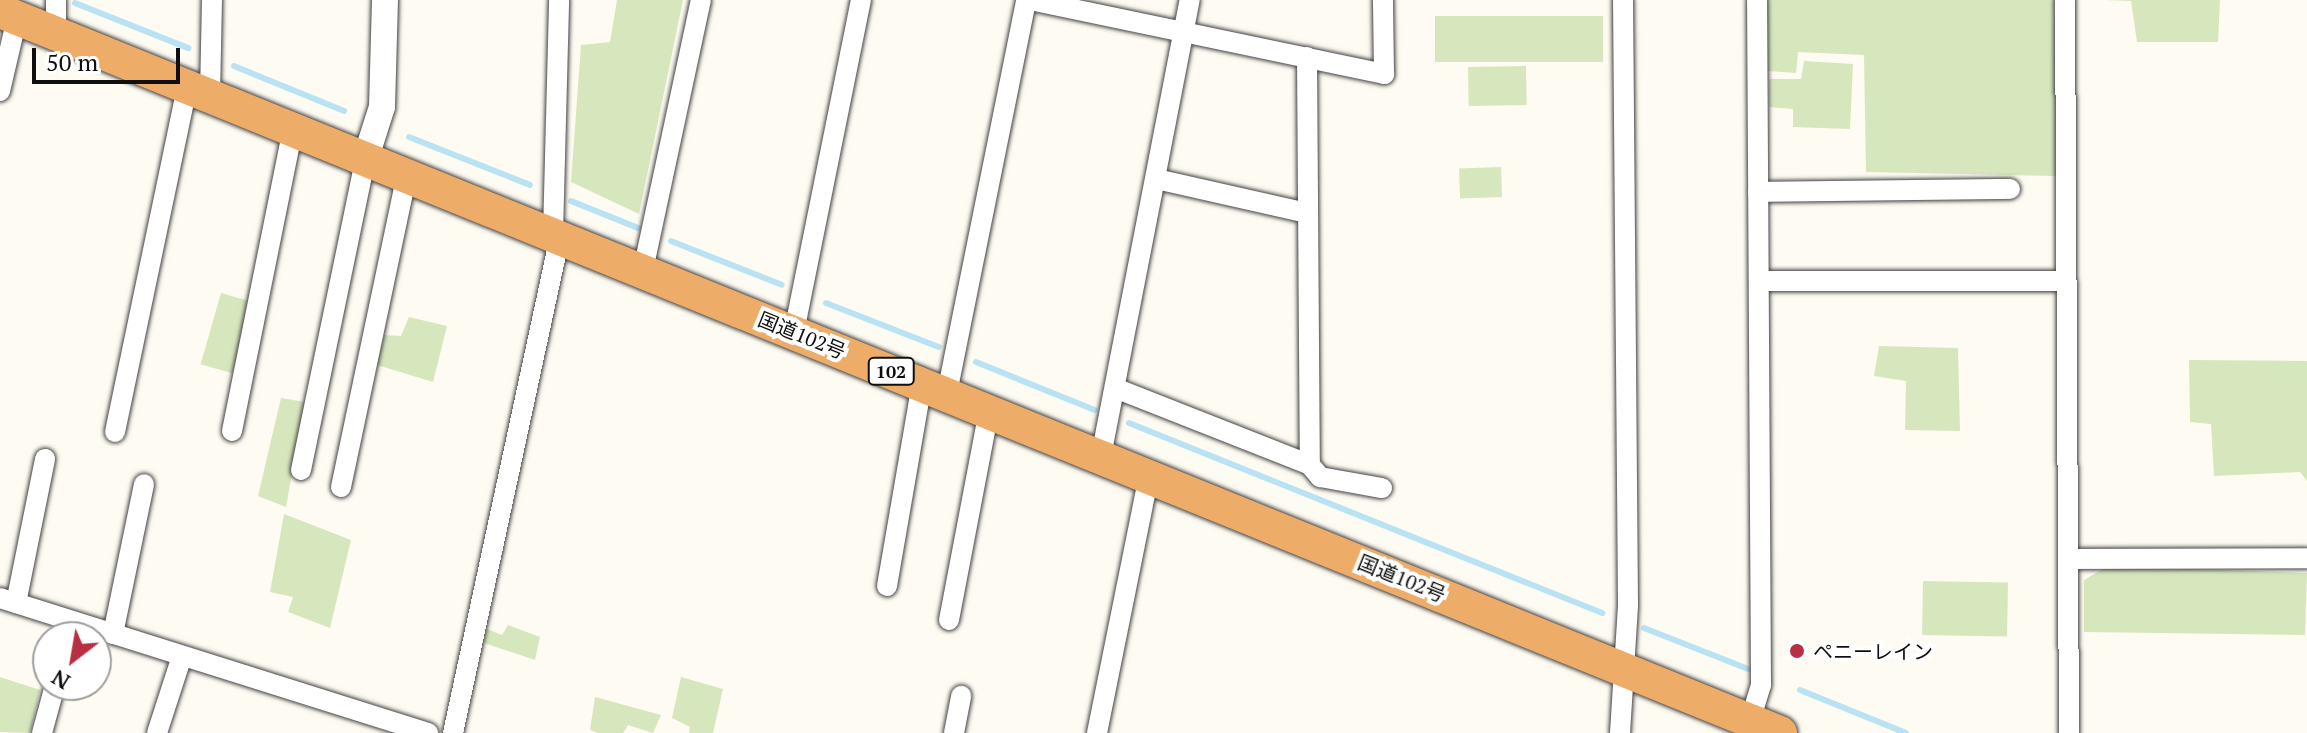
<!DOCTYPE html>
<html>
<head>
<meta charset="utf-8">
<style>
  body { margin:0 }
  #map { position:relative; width:2307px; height:733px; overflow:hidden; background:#fefbf2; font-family:"PT Serif","Noto Sans JP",serif }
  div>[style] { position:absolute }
  .green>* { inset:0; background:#d7e7bd; transform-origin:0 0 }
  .stream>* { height:6px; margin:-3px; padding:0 3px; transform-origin:3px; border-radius:3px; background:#b9e3f3 }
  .roads { filter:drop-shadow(0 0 2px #424242) drop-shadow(0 0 2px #424242) }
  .minor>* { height:20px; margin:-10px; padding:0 10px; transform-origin:10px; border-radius:10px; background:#fff }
  .tertiary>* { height:26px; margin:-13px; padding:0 13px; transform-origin:13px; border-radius:13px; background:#fff }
  .trunk>* { height:34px; margin:-17px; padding:0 17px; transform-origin:17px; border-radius:17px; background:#eeac69 }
  .dots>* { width:22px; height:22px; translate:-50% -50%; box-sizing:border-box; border:4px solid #fff; border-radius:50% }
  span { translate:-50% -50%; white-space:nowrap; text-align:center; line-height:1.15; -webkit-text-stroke:8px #fff; paint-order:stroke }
  .shield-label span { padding:2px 6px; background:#fff; border:2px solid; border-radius:6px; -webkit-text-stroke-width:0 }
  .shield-label { font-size:18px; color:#0f0f0f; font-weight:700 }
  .street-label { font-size:20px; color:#0f0f0f }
  .poi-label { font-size:20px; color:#0f0f0f }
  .left { translate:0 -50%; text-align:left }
  .north { position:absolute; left:32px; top:621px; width:80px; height:80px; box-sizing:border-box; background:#fff; border:2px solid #9f9f9f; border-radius:50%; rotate:211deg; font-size:22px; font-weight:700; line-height:32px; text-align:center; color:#0f0f0f }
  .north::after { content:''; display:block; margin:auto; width:28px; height:36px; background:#b82e42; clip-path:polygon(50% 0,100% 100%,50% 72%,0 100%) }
  .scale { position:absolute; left:32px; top:48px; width:148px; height:36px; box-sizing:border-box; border:4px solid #0f0f0f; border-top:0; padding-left:10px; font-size:24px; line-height:28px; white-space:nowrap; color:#0f0f0f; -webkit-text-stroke:6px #fff; paint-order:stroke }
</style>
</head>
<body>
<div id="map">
  <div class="green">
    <i style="clip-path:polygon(617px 0,683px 0,639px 214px,571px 182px,581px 45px,610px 42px)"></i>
    <i style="clip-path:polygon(1767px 0,2054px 0,2057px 176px,1866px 172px,1864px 55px,1798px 52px,1796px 73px,1768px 71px)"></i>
    <i style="clip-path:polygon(2105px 0,2220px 0,2218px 42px,2137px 42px,2131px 1px)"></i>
    <i style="left:1603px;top:16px;width:46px;height:168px;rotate:90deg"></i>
    <i style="clip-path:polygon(1804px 61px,1853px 64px,1850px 129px,1793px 127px,1793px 109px,1769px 107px,1769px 79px,1801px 79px)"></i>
    <i style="left:1526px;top:66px;width:39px;height:58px;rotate:89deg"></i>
    <i style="left:1501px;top:167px;width:30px;height:42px;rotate:88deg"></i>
    <i style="left:221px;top:293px;width:33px;height:74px;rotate:16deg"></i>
    <i style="clip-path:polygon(409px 317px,447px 326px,433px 382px,377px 365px,384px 335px,401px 336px)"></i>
    <i style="clip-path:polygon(1879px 346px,1958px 348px,1960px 431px,1905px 430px,1906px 381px,1874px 376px)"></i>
    <i style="clip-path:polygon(2189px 360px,2307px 361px,2307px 481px,2300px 472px,2214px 476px,2211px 424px,2190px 422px)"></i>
    <i style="clip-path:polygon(281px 398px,305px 402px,286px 507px,258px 496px)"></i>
    <i style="clip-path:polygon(284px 514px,351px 540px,330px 628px,288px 612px,293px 597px,270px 592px)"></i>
    <i style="clip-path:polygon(2108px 566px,2307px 573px,2305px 635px,2084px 632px,2084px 580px)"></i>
    <i style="left:1923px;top:581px;width:85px;height:54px;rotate:1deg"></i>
    <i style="clip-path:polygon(508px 625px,540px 637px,535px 660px,484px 643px,487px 629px,502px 635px)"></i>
    <i style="clip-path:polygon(0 677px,40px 690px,30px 733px,0 732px)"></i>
    <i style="clip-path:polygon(681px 677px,723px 689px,713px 733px,689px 733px,690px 727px,672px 718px)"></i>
    <i style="clip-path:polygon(595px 697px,661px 715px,653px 733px,628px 725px,623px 733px,598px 733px,590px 730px)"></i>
  </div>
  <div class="stream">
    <i style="left:75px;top:3px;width:122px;rotate:21.7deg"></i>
    <i style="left:234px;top:66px;width:119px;rotate:22.2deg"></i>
    <i style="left:409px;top:137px;width:130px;rotate:21.6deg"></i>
    <i style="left:571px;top:201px;width:72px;rotate:21.9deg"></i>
    <i style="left:671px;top:241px;width:119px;rotate:21.6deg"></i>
    <i style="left:826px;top:303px;width:121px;rotate:21.3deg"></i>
    <i style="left:976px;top:362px;width:128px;rotate:22deg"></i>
    <i style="left:1129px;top:423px;width:510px;rotate:21.88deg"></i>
    <i style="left:1644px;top:628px;width:112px;rotate:21.5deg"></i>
    <i style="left:1800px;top:690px;width:114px;rotate:22.1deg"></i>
  </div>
  <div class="roads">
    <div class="minor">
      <i style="left:1030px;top:0;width:362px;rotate:11.8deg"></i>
      <i style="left:1384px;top:74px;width:74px;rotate:-90.8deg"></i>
      <i style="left:2065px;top:0;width:733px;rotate:89.69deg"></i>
      <i style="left:56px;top:33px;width:33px;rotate:-90deg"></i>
      <i style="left:1307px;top:57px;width:408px;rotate:89.6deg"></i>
      <i style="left:0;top:91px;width:75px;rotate:-76.9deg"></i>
      <i style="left:210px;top:95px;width:95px;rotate:-88.8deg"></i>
      <i style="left:1156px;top:179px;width:155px;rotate:12.7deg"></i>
      <i style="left:1758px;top:192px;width:252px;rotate:-0.7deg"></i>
      <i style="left:553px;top:234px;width:234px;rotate:-88.5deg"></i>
      <i style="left:643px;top:270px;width:276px;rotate:-77.9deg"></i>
      <i style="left:1759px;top:281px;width:307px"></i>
      <i style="left:794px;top:332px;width:339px;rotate:-78.6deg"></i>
      <i style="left:1115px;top:388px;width:210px;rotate:21.5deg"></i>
      <i style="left:1310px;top:465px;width:16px;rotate:50deg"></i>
      <i style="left:1320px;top:477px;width:63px;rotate:10.1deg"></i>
      <i style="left:947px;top:393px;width:401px;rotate:-78.6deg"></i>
      <i style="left:232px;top:431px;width:309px;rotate:-78.6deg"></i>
      <i style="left:115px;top:432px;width:353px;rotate:-78.2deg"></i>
      <i style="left:1101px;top:456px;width:465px;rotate:-79deg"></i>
      <i style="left:301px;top:470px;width:320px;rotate:-78.3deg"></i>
      <i style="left:341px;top:487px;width:320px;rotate:-78.1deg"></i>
      <i style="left:2068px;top:559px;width:239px;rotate:-0.2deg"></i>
      <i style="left:887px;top:586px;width:205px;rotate:-80.2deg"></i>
      <i style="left:0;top:598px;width:449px;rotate:17.5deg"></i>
      <i style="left:16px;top:603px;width:147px;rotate:-78.6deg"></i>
      <i style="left:949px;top:620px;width:213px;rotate:-79.2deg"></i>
      <i style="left:113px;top:634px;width:153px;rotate:-78.3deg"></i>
      <i style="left:1750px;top:721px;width:38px;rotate:-73deg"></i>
      <i style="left:1761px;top:685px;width:685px;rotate:-90.33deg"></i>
      <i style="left:42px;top:733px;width:50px;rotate:-74.8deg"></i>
      <i style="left:157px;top:733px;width:81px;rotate:-72deg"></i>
      <i style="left:453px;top:733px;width:508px;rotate:-77.85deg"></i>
      <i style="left:954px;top:733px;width:38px;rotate:-79deg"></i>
      <i style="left:1097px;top:733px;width:262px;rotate:-78.6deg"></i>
      <i style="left:1620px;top:733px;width:128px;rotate:-86.4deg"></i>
      <i style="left:1628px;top:605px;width:605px;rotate:-90.47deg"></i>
    </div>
    <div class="tertiary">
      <i style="left:366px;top:157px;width:52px;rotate:-72.3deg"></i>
      <i style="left:382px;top:107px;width:107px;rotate:-88.4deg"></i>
    </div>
    <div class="trunk">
      <i style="left:0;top:11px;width:1921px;rotate:22.08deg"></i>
    </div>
  </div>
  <div class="dots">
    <i style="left:1797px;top:651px;background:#b82e42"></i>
  </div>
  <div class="shield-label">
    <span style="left:891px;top:371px">102</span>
  </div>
  <div class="street-label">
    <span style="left:802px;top:335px;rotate:22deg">国道102号</span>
    <span style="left:1402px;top:578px;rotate:22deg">国道102号</span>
  </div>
  <div class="poi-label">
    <span class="left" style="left:1813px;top:651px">ペニーレイン</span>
  </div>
  <div class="north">N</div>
  <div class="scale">50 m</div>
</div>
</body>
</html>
